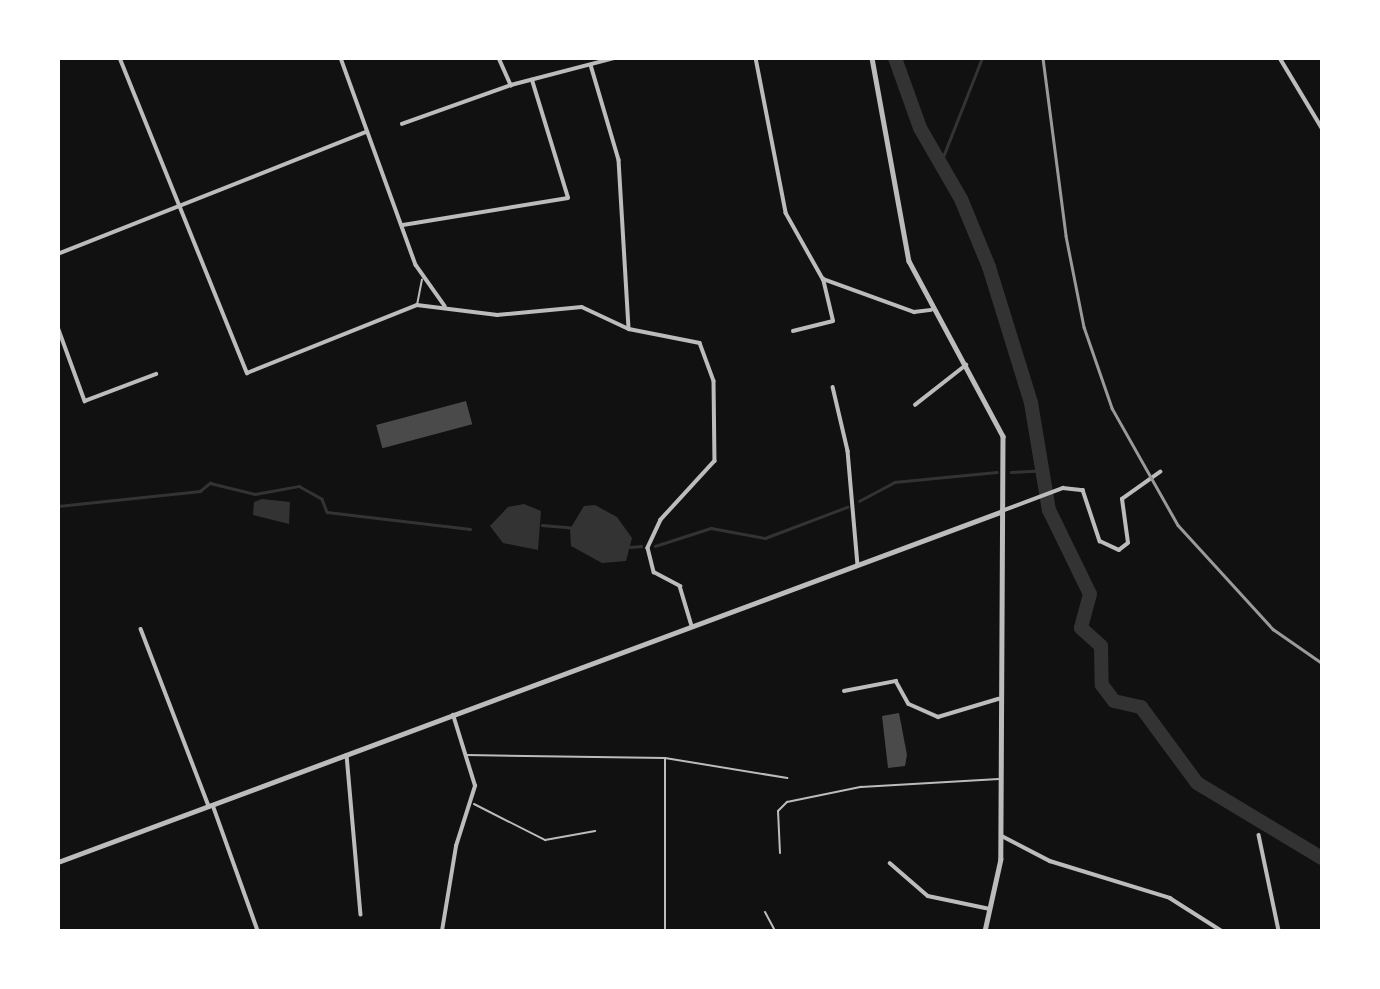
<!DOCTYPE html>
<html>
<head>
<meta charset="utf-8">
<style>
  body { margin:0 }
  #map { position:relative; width:1380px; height:989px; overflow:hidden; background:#111; font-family:"Exo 2",sans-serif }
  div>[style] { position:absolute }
  .water>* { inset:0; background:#333 }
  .stream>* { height:2.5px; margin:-1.25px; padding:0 1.25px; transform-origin:1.25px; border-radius:1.25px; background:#333 }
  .river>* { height:14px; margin:-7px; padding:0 7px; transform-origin:7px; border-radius:7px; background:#333 }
  .building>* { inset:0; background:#4a4a4a; transform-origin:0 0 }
  .service>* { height:2px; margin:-1px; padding:0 1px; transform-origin:1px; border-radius:1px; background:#bcbcbc }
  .minor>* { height:3.5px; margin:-1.75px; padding:0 1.75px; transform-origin:1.75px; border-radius:1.75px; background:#bcbcbc }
  .tertiary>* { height:4.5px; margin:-2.25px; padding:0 2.25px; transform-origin:2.25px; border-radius:2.25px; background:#bcbcbc }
  .rail>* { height:2.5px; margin:-1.25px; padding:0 1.25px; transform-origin:1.25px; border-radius:1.25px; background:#9a9a9a }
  span { translate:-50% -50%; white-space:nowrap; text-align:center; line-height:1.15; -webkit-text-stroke:6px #fff; paint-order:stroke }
  .frame { position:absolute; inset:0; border:60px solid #fff; pointer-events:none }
</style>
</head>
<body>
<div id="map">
  <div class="water">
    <i style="clip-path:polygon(262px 499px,290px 502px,289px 524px,253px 515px,254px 502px)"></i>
    <i style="clip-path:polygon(524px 504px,541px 511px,538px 550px,503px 543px,490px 526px,508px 507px)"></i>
    <i style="clip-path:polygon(595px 505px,617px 517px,632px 538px,626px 561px,602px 563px,571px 546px,570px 529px,584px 506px)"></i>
  </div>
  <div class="stream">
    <i style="left:939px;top:167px;width:117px;rotate:-68.5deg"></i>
    <i style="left:1011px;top:472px;width:33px;rotate:-3deg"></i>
    <i style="left:859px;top:501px;width:40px;rotate:-28deg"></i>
    <i style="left:894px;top:482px;width:103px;rotate:-5.5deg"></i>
    <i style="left:58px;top:506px;width:143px;rotate:-6deg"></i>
    <i style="left:200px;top:491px;width:13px;rotate:-39deg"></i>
    <i style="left:210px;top:483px;width:46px;rotate:13.7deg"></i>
    <i style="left:255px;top:494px;width:45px;rotate:-10.3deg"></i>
    <i style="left:299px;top:486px;width:26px;rotate:29deg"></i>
    <i style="left:322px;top:499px;width:14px;rotate:69deg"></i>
    <i style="left:327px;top:512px;width:144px;rotate:6.8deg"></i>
    <i style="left:542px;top:525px;width:32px;rotate:5deg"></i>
    <i style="left:655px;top:546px;width:59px;rotate:-17.8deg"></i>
    <i style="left:711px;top:528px;width:55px;rotate:10.5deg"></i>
    <i style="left:765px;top:538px;width:88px;rotate:-20.7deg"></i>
    <i style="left:630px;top:547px;width:11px;rotate:-5deg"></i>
  </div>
  <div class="river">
    <i style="left:895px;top:58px;width:74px;rotate:70.3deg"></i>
    <i style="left:920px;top:128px;width:82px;rotate:60deg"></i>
    <i style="left:961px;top:199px;width:74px;rotate:67.6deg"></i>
    <i style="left:989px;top:267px;width:142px;rotate:72.8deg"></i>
    <i style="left:1031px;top:403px;width:109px;rotate:80.5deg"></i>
    <i style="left:1049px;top:510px;width:93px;rotate:64deg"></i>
    <i style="left:1090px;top:594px;width:35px;rotate:105deg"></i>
    <i style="left:1081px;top:628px;width:27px;rotate:42deg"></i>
    <i style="left:1101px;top:646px;width:39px;rotate:89deg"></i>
    <i style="left:1102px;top:685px;width:20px;rotate:53deg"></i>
    <i style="left:1114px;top:701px;width:28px;rotate:13deg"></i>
    <i style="left:1141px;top:707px;width:94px;rotate:53.6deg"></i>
    <i style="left:1197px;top:783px;width:146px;rotate:31deg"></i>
  </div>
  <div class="building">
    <i style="left:466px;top:401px;width:24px;height:93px;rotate:75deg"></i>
    <i style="clip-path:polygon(899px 713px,907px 755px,905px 766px,888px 768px,882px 716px)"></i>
  </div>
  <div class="service">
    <i style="left:417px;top:305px;width:26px;rotate:-79deg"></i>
    <i style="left:467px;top:755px;width:198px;rotate:0.9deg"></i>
    <i style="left:665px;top:758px;width:124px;rotate:9.3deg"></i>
    <i style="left:665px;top:759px;width:172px;rotate:90deg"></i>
    <i style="left:474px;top:804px;width:80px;rotate:26.9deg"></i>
    <i style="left:545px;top:840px;width:51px;rotate:-10.2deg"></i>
    <i style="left:780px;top:853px;width:42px;rotate:-92.7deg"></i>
    <i style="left:778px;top:811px;width:13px;rotate:-45deg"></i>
    <i style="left:787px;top:802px;width:76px;rotate:-11.5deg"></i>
    <i style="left:861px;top:787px;width:138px;rotate:-3.3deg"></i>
    <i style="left:765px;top:912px;width:21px;rotate:62deg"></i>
  </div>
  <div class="minor">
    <i style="left:120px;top:58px;width:340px;rotate:68deg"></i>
    <i style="left:247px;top:373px;width:183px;rotate:-21.8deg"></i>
    <i style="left:417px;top:305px;width:81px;rotate:7.1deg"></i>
    <i style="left:497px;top:315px;width:85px;rotate:-5.4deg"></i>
    <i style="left:582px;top:307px;width:52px;rotate:25.1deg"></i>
    <i style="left:341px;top:58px;width:220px;rotate:70.1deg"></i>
    <i style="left:416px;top:265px;width:50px;rotate:54.7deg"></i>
    <i style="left:499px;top:58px;width:30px;rotate:66deg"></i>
    <i style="left:756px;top:58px;width:158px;rotate:79deg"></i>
    <i style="left:786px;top:213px;width:76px;rotate:60.7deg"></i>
    <i style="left:823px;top:279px;width:97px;rotate:19.9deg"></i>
    <i style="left:914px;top:312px;width:17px;rotate:-7deg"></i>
    <i style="left:1280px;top:58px;width:82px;rotate:59deg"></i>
    <i style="left:591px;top:65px;width:99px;rotate:73.6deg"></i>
    <i style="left:619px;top:160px;width:169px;rotate:86.6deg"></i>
    <i style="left:629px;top:329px;width:72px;rotate:11.2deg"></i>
    <i style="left:700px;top:343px;width:40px;rotate:69.8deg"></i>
    <i style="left:714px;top:381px;width:80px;rotate:89.3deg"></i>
    <i style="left:715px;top:461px;width:80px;rotate:132.5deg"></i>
    <i style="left:661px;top:520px;width:31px;rotate:115deg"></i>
    <i style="left:648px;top:548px;width:25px;rotate:76deg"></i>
    <i style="left:654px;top:572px;width:30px;rotate:28deg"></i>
    <i style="left:680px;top:586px;width:42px;rotate:73.3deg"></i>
    <i style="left:402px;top:124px;width:116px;rotate:-19.7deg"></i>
    <i style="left:511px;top:85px;width:107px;rotate:-14.6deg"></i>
    <i style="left:403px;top:225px;width:167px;rotate:-9.3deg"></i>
    <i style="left:568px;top:198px;width:123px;rotate:-107deg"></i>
    <i style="left:58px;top:254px;width:331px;rotate:-21.6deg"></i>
    <i style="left:58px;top:327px;width:79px;rotate:70deg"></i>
    <i style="left:85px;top:401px;width:76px;rotate:-20.8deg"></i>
    <i style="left:793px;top:331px;width:41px;rotate:-14deg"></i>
    <i style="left:833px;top:321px;width:43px;rotate:-103.4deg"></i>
    <i style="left:833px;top:387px;width:66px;rotate:76.8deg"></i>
    <i style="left:848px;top:451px;width:114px;rotate:85deg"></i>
    <i style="left:915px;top:405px;width:65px;rotate:-38.1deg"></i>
    <i style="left:1002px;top:511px;width:65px;rotate:-20.7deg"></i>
    <i style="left:1063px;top:488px;width:20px;rotate:6deg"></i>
    <i style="left:1083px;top:490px;width:54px;rotate:71.6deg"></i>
    <i style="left:1100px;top:541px;width:21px;rotate:25deg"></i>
    <i style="left:1119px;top:550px;width:11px;rotate:-38deg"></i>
    <i style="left:1128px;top:543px;width:44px;rotate:-97.8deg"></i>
    <i style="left:1122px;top:499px;width:47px;rotate:-35.4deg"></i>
    <i style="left:141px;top:629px;width:190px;rotate:69deg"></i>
    <i style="left:844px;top:691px;width:53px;rotate:-10.9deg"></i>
    <i style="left:896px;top:681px;width:26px;rotate:61deg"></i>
    <i style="left:909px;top:704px;width:32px;rotate:24deg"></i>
    <i style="left:938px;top:717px;width:63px;rotate:-16.7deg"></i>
    <i style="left:347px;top:755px;width:160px;rotate:85deg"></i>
    <i style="left:213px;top:805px;width:134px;rotate:70.3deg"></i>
    <i style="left:1259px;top:835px;width:98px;rotate:78.2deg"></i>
    <i style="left:1002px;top:836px;width:54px;rotate:27.5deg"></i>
    <i style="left:1050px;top:861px;width:126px;rotate:17.1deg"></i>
    <i style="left:1170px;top:898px;width:62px;rotate:32.4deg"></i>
    <i style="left:890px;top:863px;width:50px;rotate:41deg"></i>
    <i style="left:928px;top:896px;width:63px;rotate:11.8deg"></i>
    <i style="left:442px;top:931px;width:86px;rotate:-80.6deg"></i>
    <i style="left:456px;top:846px;width:63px;rotate:-72.4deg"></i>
    <i style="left:475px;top:786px;width:74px;rotate:-107.2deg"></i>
  </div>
  <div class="tertiary">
    <i style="left:872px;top:58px;width:206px;rotate:79.7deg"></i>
    <i style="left:909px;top:261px;width:199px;rotate:61.8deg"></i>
    <i style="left:1003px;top:436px;width:423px;rotate:90.3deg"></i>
    <i style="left:1001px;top:859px;width:74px;rotate:102.5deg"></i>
    <i style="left:58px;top:862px;width:1005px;rotate:-20.38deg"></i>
  </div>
  <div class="rail">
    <i style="left:1043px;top:58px;width:179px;rotate:82.6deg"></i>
    <i style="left:1066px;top:236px;width:93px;rotate:78.8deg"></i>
    <i style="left:1084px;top:327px;width:86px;rotate:70.9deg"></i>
    <i style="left:1112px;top:408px;width:134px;rotate:60.6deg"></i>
    <i style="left:1178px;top:525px;width:141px;rotate:47.6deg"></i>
    <i style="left:1273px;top:629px;width:60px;rotate:34.8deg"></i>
  </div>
  <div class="frame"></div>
</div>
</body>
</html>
